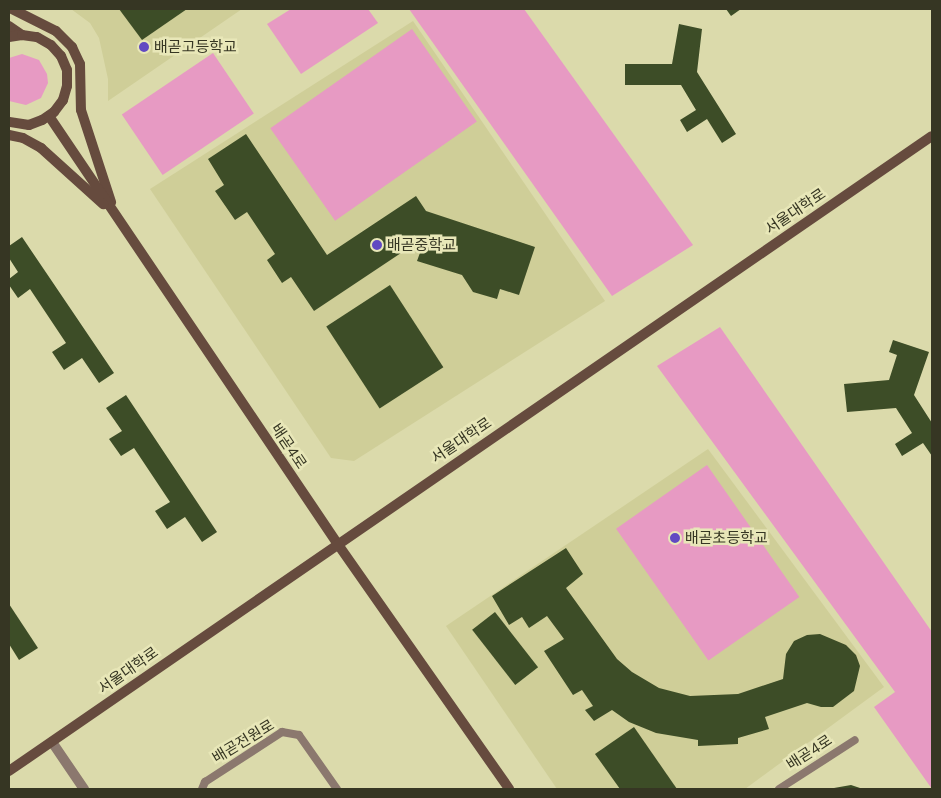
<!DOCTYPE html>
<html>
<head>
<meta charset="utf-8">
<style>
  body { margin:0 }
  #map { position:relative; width:941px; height:798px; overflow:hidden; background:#dbdaab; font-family:Mulish,"Noto Sans KR",sans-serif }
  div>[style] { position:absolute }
  .built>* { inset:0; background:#cfce98 }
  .green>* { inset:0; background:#e79ac3; transform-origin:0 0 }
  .building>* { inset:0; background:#3d4d27; transform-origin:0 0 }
  .lane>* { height:8px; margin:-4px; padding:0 4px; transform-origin:4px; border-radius:4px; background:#8b786e }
  .street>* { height:10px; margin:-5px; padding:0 5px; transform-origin:5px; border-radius:5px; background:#8b786e }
  .secondary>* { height:10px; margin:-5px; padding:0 5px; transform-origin:5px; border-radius:5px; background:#664b3e }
  .dots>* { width:14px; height:14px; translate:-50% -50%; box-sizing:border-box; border:2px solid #e8e7b8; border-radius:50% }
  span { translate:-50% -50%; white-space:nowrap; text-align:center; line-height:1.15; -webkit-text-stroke:5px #e8e7b8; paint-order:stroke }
  .poi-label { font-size:15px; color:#363623 }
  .left { translate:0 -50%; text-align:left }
  .street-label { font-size:15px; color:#363623 }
  .frame { position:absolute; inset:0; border:10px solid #363623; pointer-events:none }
</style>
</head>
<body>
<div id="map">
  <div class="built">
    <i style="clip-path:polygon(71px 9px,242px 9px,108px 101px,108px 79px,99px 38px,90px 23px)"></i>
    <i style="clip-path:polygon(413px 21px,605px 301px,354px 461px,331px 458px,150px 189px)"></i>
    <i style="clip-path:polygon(708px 449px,884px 687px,745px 789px,557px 789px,446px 626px)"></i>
  </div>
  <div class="green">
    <i style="clip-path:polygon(291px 9px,368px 9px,378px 23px,301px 74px,267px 24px)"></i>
    <i style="clip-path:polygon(409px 9px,524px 9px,693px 245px,612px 296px)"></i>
    <i style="left:412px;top:29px;width:113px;height:173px;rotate:55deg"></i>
    <i style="left:213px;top:53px;width:73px;height:110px;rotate:56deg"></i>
    <i style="clip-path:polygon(22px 54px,39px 60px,47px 74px,48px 83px,41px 98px,26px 105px,9px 101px,9px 58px)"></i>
    <i style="clip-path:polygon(720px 327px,932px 632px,932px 789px,874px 707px,895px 692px,657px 366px)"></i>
    <i style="left:707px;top:465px;width:161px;height:111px;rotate:55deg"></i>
  </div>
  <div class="building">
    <i style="clip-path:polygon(119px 9px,187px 9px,142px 40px)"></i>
    <i style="clip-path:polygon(726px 9px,741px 9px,731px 16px)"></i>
    <i style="clip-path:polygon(679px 24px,702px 29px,697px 72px,736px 134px,722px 143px,707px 119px,687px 132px,680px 120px,696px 110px,681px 85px,625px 85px,625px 64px,672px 64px)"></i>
    <i style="clip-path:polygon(246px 134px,327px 255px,416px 196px,426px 211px,535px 247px,519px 295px,500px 289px,497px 299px,473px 292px,462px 275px,417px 261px,421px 250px,410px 247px,314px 311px,291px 277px,282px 283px,267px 260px,275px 254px,247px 212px,235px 220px,215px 191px,224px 185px,208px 159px)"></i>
    <i style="clip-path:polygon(22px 237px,114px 373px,99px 383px,82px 358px,64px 370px,52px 352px,66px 343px,30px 289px,18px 298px,9px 285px,9px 279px,18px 272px,9px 258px,9px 246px)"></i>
    <i style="left:390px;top:285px;width:98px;height:76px;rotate:57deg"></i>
    <i style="clip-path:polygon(893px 340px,929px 352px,914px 395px,932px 423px,932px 456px,923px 443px,902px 456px,895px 444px,912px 433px,896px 408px,847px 412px,844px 384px,889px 380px,897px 355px,889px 352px)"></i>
    <i style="clip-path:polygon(126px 395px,217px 532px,202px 542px,185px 517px,167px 529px,155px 511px,170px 502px,134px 448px,121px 456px,109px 439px,122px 431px,106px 408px)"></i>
    <i style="clip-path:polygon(566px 548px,583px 574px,566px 588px,617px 659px,632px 672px,659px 688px,690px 696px,738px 694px,783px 679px,786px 654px,794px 641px,807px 635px,820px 634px,846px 645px,856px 655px,860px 666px,854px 691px,833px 707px,821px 707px,807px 703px,765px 717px,769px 729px,738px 738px,738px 744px,698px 746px,698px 740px,656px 733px,629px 722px,612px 710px,594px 721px,585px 710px,593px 706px,582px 690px,573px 695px,544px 651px,564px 639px,547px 616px,529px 628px,522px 617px,509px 625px,492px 596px)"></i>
    <i style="clip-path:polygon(9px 604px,38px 648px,19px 660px,9px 644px)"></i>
    <i style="left:495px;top:612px;width:70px;height:29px;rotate:52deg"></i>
    <i style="clip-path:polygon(634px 727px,677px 789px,620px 789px,595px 754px)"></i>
    <i style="clip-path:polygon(851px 785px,863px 789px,834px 789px,834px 788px)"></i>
  </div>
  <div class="lane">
    <i style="left:202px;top:789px;width:8px;rotate:-67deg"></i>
    <i style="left:205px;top:782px;width:92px;rotate:-33deg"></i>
    <i style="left:282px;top:732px;width:17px;rotate:10deg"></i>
    <i style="left:299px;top:735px;width:66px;rotate:54.9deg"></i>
    <i style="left:779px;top:789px;width:90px;rotate:-32.8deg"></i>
  </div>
  <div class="street">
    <i style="left:52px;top:742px;width:57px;rotate:55.8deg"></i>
  </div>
  <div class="secondary">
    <i style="left:12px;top:9px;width:49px;rotate:26.6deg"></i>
    <i style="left:56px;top:31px;width:23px;rotate:45deg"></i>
    <i style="left:72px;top:47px;width:19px;rotate:65deg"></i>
    <i style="left:80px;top:64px;width:46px;rotate:88.8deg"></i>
    <i style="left:81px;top:110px;width:97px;rotate:71.9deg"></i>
    <i style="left:9px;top:26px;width:16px;rotate:35deg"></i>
    <i style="left:9px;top:37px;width:13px;rotate:-9deg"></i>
    <i style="left:22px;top:35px;width:15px;rotate:8deg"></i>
    <i style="left:37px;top:37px;width:16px;rotate:30deg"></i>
    <i style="left:51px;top:45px;width:15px;rotate:48deg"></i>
    <i style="left:61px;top:56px;width:15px;rotate:67deg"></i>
    <i style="left:67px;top:70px;width:16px;rotate:90deg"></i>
    <i style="left:67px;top:86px;width:15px;rotate:106deg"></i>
    <i style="left:63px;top:100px;width:15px;rotate:127deg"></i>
    <i style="left:54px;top:112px;width:14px;rotate:146deg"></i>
    <i style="left:42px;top:120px;width:14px;rotate:159deg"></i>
    <i style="left:29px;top:125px;width:20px;rotate:-171deg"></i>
    <i style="left:49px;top:116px;width:515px;rotate:56deg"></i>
    <i style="left:337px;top:543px;width:300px;rotate:55deg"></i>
    <i style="left:9px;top:135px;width:14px;rotate:12deg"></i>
    <i style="left:23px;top:138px;width:21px;rotate:29deg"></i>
    <i style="left:41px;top:148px;width:84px;rotate:42.1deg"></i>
    <i style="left:9px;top:771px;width:1120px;rotate:-34.53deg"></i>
  </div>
  <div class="dots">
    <i style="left:144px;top:47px;background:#6149c2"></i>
    <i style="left:377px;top:245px;background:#6149c2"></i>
    <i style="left:675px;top:538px;background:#6149c2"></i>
  </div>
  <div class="poi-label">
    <span class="left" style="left:154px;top:47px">배곧고등학교</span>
    <span class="left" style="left:387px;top:245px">배곧중학교</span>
    <span class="left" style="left:685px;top:538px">배곧초등학교</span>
  </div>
  <div class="street-label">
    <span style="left:795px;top:211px;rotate:-34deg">서울대학로</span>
    <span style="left:461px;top:440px;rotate:-34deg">서울대학로</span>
    <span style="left:289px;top:446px;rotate:56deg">배곧4로</span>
    <span style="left:128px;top:670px;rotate:-35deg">서울대학로</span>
    <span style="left:243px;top:741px;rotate:-31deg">배곧전원로</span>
    <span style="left:809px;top:752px;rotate:-33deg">배곧4로</span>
  </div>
  <div class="frame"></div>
</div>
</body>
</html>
